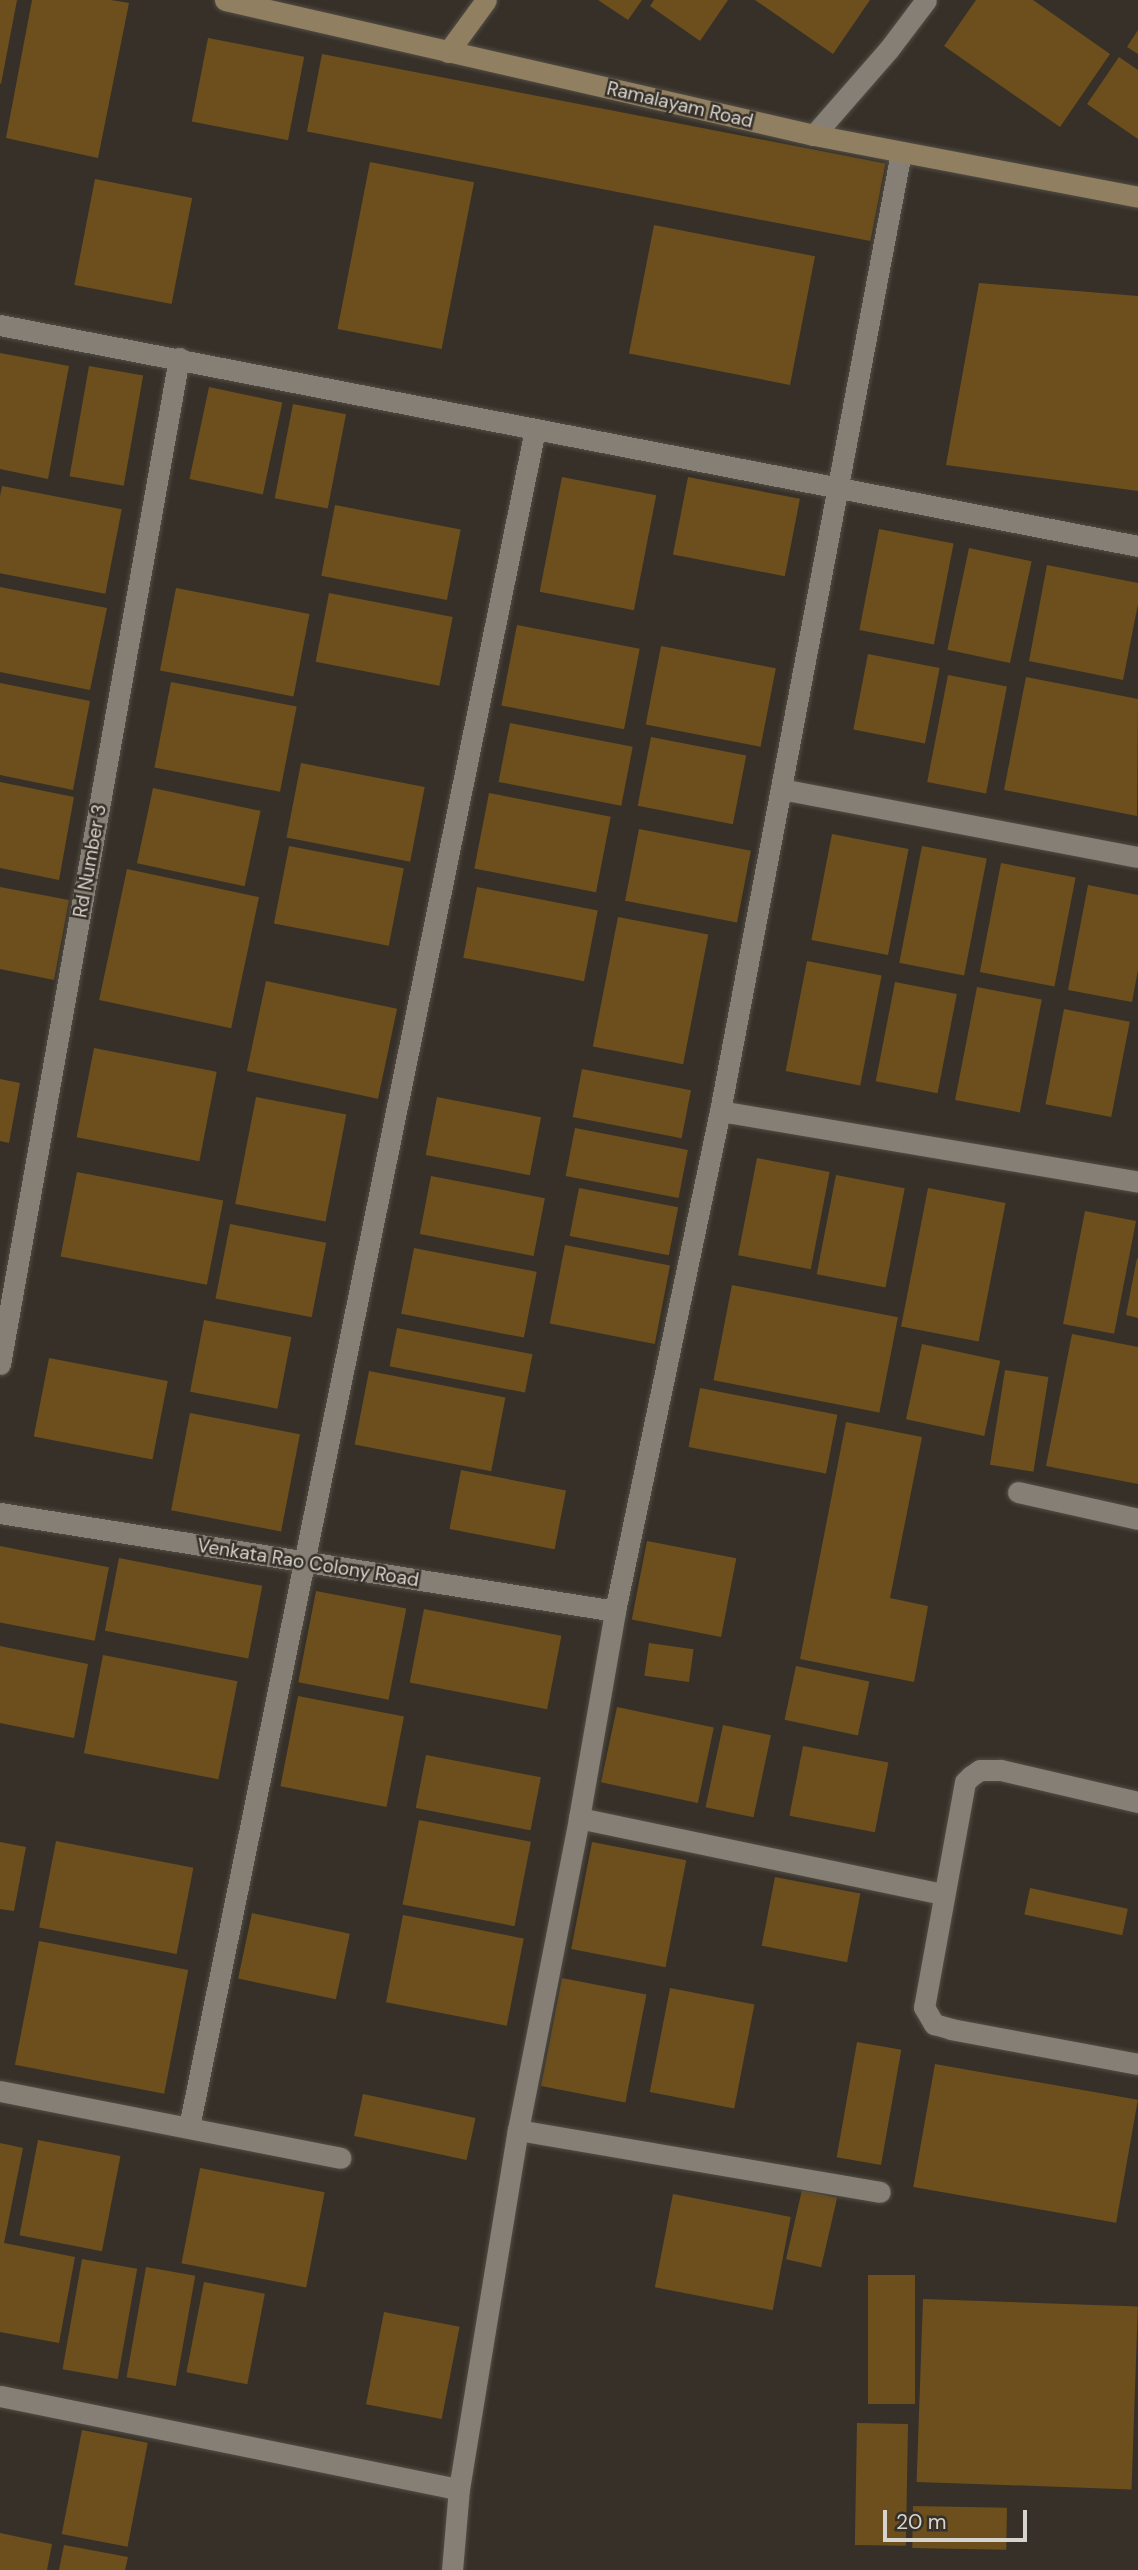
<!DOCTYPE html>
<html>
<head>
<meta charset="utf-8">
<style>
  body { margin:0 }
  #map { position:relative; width:1138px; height:2570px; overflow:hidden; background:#363028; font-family:"DM Sans",sans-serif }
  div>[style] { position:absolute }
  .building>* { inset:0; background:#6c4f1c; transform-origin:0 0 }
  .roads { filter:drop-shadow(0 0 2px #524d45) drop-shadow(0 0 2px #524d45) }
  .street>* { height:21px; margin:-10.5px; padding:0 10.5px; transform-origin:10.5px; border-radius:10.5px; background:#867f75 }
  .secondary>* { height:21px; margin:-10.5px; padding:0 10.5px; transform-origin:10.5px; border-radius:10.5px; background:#917f61 }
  span { translate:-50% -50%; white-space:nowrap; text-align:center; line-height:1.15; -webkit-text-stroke:5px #363028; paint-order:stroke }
  .street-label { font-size:19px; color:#d7d4ce }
  .scale { position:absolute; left:883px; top:2510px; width:144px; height:32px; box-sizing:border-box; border:4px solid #d7d4ce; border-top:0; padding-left:9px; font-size:21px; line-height:24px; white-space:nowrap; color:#d7d4ce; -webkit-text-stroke:5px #363028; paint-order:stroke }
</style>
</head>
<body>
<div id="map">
  <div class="building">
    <i style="clip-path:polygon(0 0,17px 0,1px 84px,0 83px)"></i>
    <i style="clip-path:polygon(32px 0,111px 0,129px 3px,98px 158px,6px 138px)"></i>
    <i style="clip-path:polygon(598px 0,642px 0,628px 20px)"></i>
    <i style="clip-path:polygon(654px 0,728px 0,700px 41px,650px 6px)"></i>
    <i style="clip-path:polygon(755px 0,870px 0,833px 54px)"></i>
    <i style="clip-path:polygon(976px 0,1033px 0,1110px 54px,1060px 127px,944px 46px)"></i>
    <i style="clip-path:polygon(1138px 30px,1138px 54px,1127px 47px)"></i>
    <i style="left:208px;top:38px;width:98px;height:85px;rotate:11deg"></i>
    <i style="left:322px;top:54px;width:574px;height:79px;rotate:11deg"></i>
    <i style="clip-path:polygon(1119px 57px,1138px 70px,1138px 139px,1087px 104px)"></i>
    <i style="left:370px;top:162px;width:106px;height:170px;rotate:11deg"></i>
    <i style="left:95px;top:179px;width:99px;height:108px;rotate:11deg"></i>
    <i style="left:654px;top:225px;width:164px;height:131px;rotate:11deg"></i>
    <i style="clip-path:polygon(979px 283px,1138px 296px,1138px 491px,946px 465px)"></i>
    <i style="clip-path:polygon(0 353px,69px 366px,48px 479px,0 469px)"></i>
    <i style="left:89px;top:366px;width:55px;height:112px;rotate:10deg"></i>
    <i style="left:209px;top:387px;width:75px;height:94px;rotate:12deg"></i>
    <i style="left:293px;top:404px;width:54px;height:96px;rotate:11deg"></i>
    <i style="left:562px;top:477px;width:96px;height:117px;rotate:11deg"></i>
    <i style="left:688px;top:477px;width:114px;height:79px;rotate:11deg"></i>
    <i style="left:2px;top:486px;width:122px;height:86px;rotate:11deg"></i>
    <i style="left:335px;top:505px;width:128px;height:72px;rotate:11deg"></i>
    <i style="left:879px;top:529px;width:76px;height:103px;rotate:11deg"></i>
    <i style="left:969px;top:548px;width:64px;height:104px;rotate:12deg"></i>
    <i style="clip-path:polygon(1047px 565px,1138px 583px,1138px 604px,1123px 680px,1029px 661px)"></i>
    <i style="clip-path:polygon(0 587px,107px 608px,90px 690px,0 672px)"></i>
    <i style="left:176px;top:588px;width:136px;height:84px;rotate:11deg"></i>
    <i style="left:329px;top:593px;width:126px;height:70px;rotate:11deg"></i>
    <i style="left:517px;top:625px;width:125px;height:82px;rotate:11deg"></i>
    <i style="left:661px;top:646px;width:117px;height:80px;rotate:11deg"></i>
    <i style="left:868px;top:654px;width:73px;height:77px;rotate:11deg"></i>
    <i style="left:948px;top:675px;width:60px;height:109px;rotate:11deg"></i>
    <i style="clip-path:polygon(1026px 677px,1138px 699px,1137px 816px,1004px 790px)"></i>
    <i style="left:171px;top:682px;width:128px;height:87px;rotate:11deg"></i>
    <i style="clip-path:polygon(0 683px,90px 701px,73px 790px,0 775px)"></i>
    <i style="left:510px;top:723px;width:125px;height:60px;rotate:11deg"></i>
    <i style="left:651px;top:737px;width:97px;height:70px;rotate:11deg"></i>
    <i style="left:301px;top:763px;width:126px;height:76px;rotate:11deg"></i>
    <i style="clip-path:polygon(0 782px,74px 797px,59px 880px,0 868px)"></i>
    <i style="left:153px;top:788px;width:110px;height:77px;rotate:12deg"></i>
    <i style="left:489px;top:793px;width:124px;height:77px;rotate:11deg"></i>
    <i style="left:639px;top:829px;width:114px;height:73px;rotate:11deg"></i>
    <i style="left:832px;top:834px;width:78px;height:108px;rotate:11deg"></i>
    <i style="left:289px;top:846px;width:117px;height:79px;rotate:11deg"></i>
    <i style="left:922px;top:846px;width:66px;height:119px;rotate:11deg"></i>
    <i style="left:1001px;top:863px;width:76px;height:111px;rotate:11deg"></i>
    <i style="left:127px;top:869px;width:135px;height:134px;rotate:12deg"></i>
    <i style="clip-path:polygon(1088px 885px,1138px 895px,1138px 970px,1132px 1002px,1068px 990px)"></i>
    <i style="clip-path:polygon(0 887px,69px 900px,54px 980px,0 969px)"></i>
    <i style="left:477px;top:887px;width:123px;height:72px;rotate:11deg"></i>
    <i style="left:618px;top:917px;width:92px;height:132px;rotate:11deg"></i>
    <i style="left:807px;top:961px;width:76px;height:112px;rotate:11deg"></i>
    <i style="left:266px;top:981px;width:134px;height:92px;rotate:12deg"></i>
    <i style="left:895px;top:982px;width:63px;height:101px;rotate:11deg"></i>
    <i style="left:977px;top:987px;width:66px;height:115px;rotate:11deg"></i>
    <i style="left:1064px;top:1009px;width:67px;height:97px;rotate:11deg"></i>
    <i style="left:94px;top:1048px;width:125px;height:91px;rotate:11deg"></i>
    <i style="left:582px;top:1069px;width:111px;height:49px;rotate:11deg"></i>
    <i style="clip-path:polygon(0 1079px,20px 1083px,9px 1143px,0 1141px)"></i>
    <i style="left:256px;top:1097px;width:92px;height:109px;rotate:11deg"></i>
    <i style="left:437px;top:1097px;width:106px;height:59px;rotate:11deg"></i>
    <i style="left:575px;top:1128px;width:115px;height:49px;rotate:11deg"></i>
    <i style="left:757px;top:1158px;width:74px;height:99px;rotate:11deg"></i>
    <i style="left:77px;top:1172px;width:149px;height:86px;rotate:11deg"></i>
    <i style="left:836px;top:1175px;width:70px;height:101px;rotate:11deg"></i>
    <i style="left:431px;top:1176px;width:116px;height:59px;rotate:11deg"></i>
    <i style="left:579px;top:1188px;width:101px;height:49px;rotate:11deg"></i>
    <i style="left:928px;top:1188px;width:79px;height:141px;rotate:11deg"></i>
    <i style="left:1085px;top:1211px;width:52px;height:115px;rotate:11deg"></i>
    <i style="left:230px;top:1224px;width:98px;height:76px;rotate:11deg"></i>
    <i style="left:565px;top:1245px;width:107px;height:80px;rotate:11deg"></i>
    <i style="left:414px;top:1248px;width:125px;height:67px;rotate:11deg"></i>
    <i style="clip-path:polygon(1137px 1258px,1138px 1259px,1138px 1318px,1126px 1315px)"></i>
    <i style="left:732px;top:1285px;width:169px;height:97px;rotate:11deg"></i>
    <i style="left:204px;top:1320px;width:89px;height:73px;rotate:11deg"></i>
    <i style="left:397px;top:1328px;width:138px;height:39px;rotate:11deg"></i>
    <i style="clip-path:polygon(1072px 1334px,1138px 1347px,1138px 1484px,1046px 1466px)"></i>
    <i style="left:922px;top:1344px;width:80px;height:77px;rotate:12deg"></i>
    <i style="left:49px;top:1358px;width:121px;height:80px;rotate:11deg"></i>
    <i style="left:1005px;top:1370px;width:44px;height:96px;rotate:9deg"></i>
    <i style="left:369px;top:1371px;width:139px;height:75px;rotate:11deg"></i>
    <i style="left:700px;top:1388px;width:140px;height:60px;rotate:11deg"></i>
    <i style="left:190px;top:1413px;width:112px;height:99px;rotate:11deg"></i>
    <i style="clip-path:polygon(846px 1422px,922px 1437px,890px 1598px,928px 1606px,914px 1682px,800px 1659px)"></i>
    <i style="left:461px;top:1470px;width:107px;height:60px;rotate:11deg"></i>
    <i style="left:647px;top:1541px;width:91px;height:80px;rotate:11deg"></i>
    <i style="left:0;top:1546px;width:111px;height:75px;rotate:11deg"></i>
    <i style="left:119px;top:1558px;width:146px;height:74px;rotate:11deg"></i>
    <i style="left:316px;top:1591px;width:92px;height:93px;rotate:11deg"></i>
    <i style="left:424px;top:1609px;width:140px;height:75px;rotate:11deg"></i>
    <i style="left:649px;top:1643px;width:45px;height:33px;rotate:8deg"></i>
    <i style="clip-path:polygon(0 1646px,88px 1664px,74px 1738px,0 1723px)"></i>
    <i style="left:103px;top:1655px;width:137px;height:100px;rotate:11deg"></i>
    <i style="left:796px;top:1666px;width:75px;height:55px;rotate:12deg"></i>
    <i style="left:298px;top:1696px;width:108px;height:92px;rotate:11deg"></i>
    <i style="left:617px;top:1707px;width:99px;height:77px;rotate:12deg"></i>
    <i style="left:723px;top:1725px;width:49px;height:84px;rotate:12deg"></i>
    <i style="left:803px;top:1746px;width:87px;height:71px;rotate:11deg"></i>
    <i style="left:426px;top:1755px;width:117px;height:54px;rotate:11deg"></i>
    <i style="left:419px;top:1820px;width:114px;height:86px;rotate:11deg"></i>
    <i style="left:56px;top:1841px;width:140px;height:88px;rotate:11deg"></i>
    <i style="clip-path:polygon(0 1842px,26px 1847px,14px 1911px,0 1909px)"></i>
    <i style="left:592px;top:1842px;width:96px;height:109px;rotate:11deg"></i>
    <i style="left:775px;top:1877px;width:87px;height:70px;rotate:11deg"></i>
    <i style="left:1030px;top:1888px;width:100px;height:27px;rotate:12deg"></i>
    <i style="left:252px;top:1913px;width:100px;height:67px;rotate:12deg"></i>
    <i style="left:403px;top:1915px;width:123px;height:89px;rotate:11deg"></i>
    <i style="left:39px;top:1941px;width:152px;height:126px;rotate:11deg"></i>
    <i style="left:562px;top:1978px;width:86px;height:110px;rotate:11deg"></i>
    <i style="left:670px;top:1988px;width:86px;height:106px;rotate:11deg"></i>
    <i style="left:857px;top:2042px;width:45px;height:117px;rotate:10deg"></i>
    <i style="left:935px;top:2064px;width:206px;height:125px;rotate:10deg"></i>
    <i style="left:363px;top:2094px;width:115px;height:43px;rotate:12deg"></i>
    <i style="left:38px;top:2140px;width:84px;height:97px;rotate:11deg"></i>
    <i style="clip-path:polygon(0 2143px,23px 2148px,4px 2243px,75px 2257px,59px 2343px,0 2332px)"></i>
    <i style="left:200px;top:2168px;width:127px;height:97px;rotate:11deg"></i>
    <i style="left:802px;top:2190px;width:36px;height:71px;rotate:13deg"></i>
    <i style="left:673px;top:2194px;width:120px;height:95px;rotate:11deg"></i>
    <i style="left:82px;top:2259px;width:56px;height:112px;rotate:10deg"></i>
    <i style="left:146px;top:2267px;width:50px;height:112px;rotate:10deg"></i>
    <i style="left:868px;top:2275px;width:47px;height:129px"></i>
    <i style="left:204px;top:2282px;width:62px;height:92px;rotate:11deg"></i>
    <i style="left:923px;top:2299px;width:215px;height:183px;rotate:2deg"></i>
    <i style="left:384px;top:2312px;width:77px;height:94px;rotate:11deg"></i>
    <i style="left:857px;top:2423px;width:51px;height:122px;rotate:1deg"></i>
    <i style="left:82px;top:2430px;width:67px;height:106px;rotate:11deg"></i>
    <i style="left:913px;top:2506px;width:94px;height:42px;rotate:1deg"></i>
    <i style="clip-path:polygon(0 2533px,52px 2544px,47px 2570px,0 2570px)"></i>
    <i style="clip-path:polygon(64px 2545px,128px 2557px,125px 2570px,59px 2570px)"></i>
  </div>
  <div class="roads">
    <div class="street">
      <i style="left:814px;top:135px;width:114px;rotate:-48.9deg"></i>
      <i style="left:889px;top:49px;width:61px;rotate:-52.9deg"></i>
      <i style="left:0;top:325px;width:1159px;rotate:10.99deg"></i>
      <i style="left:781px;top:789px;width:363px;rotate:10.8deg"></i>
      <i style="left:720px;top:1111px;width:424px;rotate:9.6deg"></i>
      <i style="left:0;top:1364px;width:1022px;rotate:-79.91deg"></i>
      <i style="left:1018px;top:1492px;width:123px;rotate:12.7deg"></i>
      <i style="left:0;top:1513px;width:623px;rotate:9.05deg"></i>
      <i style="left:1138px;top:1802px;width:142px;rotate:-166.9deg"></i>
      <i style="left:1000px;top:1770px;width:20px;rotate:180deg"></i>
      <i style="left:980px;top:1770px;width:11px;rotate:146deg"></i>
      <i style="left:971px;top:1776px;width:8px;rotate:135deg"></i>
      <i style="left:965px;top:1782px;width:229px;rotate:100.3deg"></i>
      <i style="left:924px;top:2007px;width:20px;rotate:60deg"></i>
      <i style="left:934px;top:2024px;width:18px;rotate:16deg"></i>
      <i style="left:951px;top:2029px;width:190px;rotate:10.6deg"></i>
      <i style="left:579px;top:1818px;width:373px;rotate:11.8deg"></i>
      <i style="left:0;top:2091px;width:347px;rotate:11.1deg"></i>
      <i style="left:189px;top:2127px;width:1733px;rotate:-78.48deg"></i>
      <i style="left:518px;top:2130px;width:367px;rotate:9.7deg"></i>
      <i style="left:0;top:2396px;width:468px;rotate:11.5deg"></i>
      <i style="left:452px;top:2570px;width:81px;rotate:-85.1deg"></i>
      <i style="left:459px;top:2489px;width:364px;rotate:-80.7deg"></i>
      <i style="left:518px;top:2130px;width:318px;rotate:-78.9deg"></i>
      <i style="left:579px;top:1818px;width:210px;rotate:-80.1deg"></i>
      <i style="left:615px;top:1611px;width:511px;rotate:-78.14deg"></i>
      <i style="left:720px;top:1111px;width:976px;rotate:-79.31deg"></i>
    </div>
    <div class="secondary">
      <i style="left:225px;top:0;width:604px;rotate:12.91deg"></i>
      <i style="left:814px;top:135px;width:330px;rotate:10.8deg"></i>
      <i style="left:448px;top:52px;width:64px;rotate:-53.8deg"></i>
    </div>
  </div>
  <div class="street-label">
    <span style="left:680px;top:105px;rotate:13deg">Ramalayam Road</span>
    <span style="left:90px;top:861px;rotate:-80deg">Rd Number 3</span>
    <span style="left:308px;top:1563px;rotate:9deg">Venkata Rao Colony Road</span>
  </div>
  <div class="scale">20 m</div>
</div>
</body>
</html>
